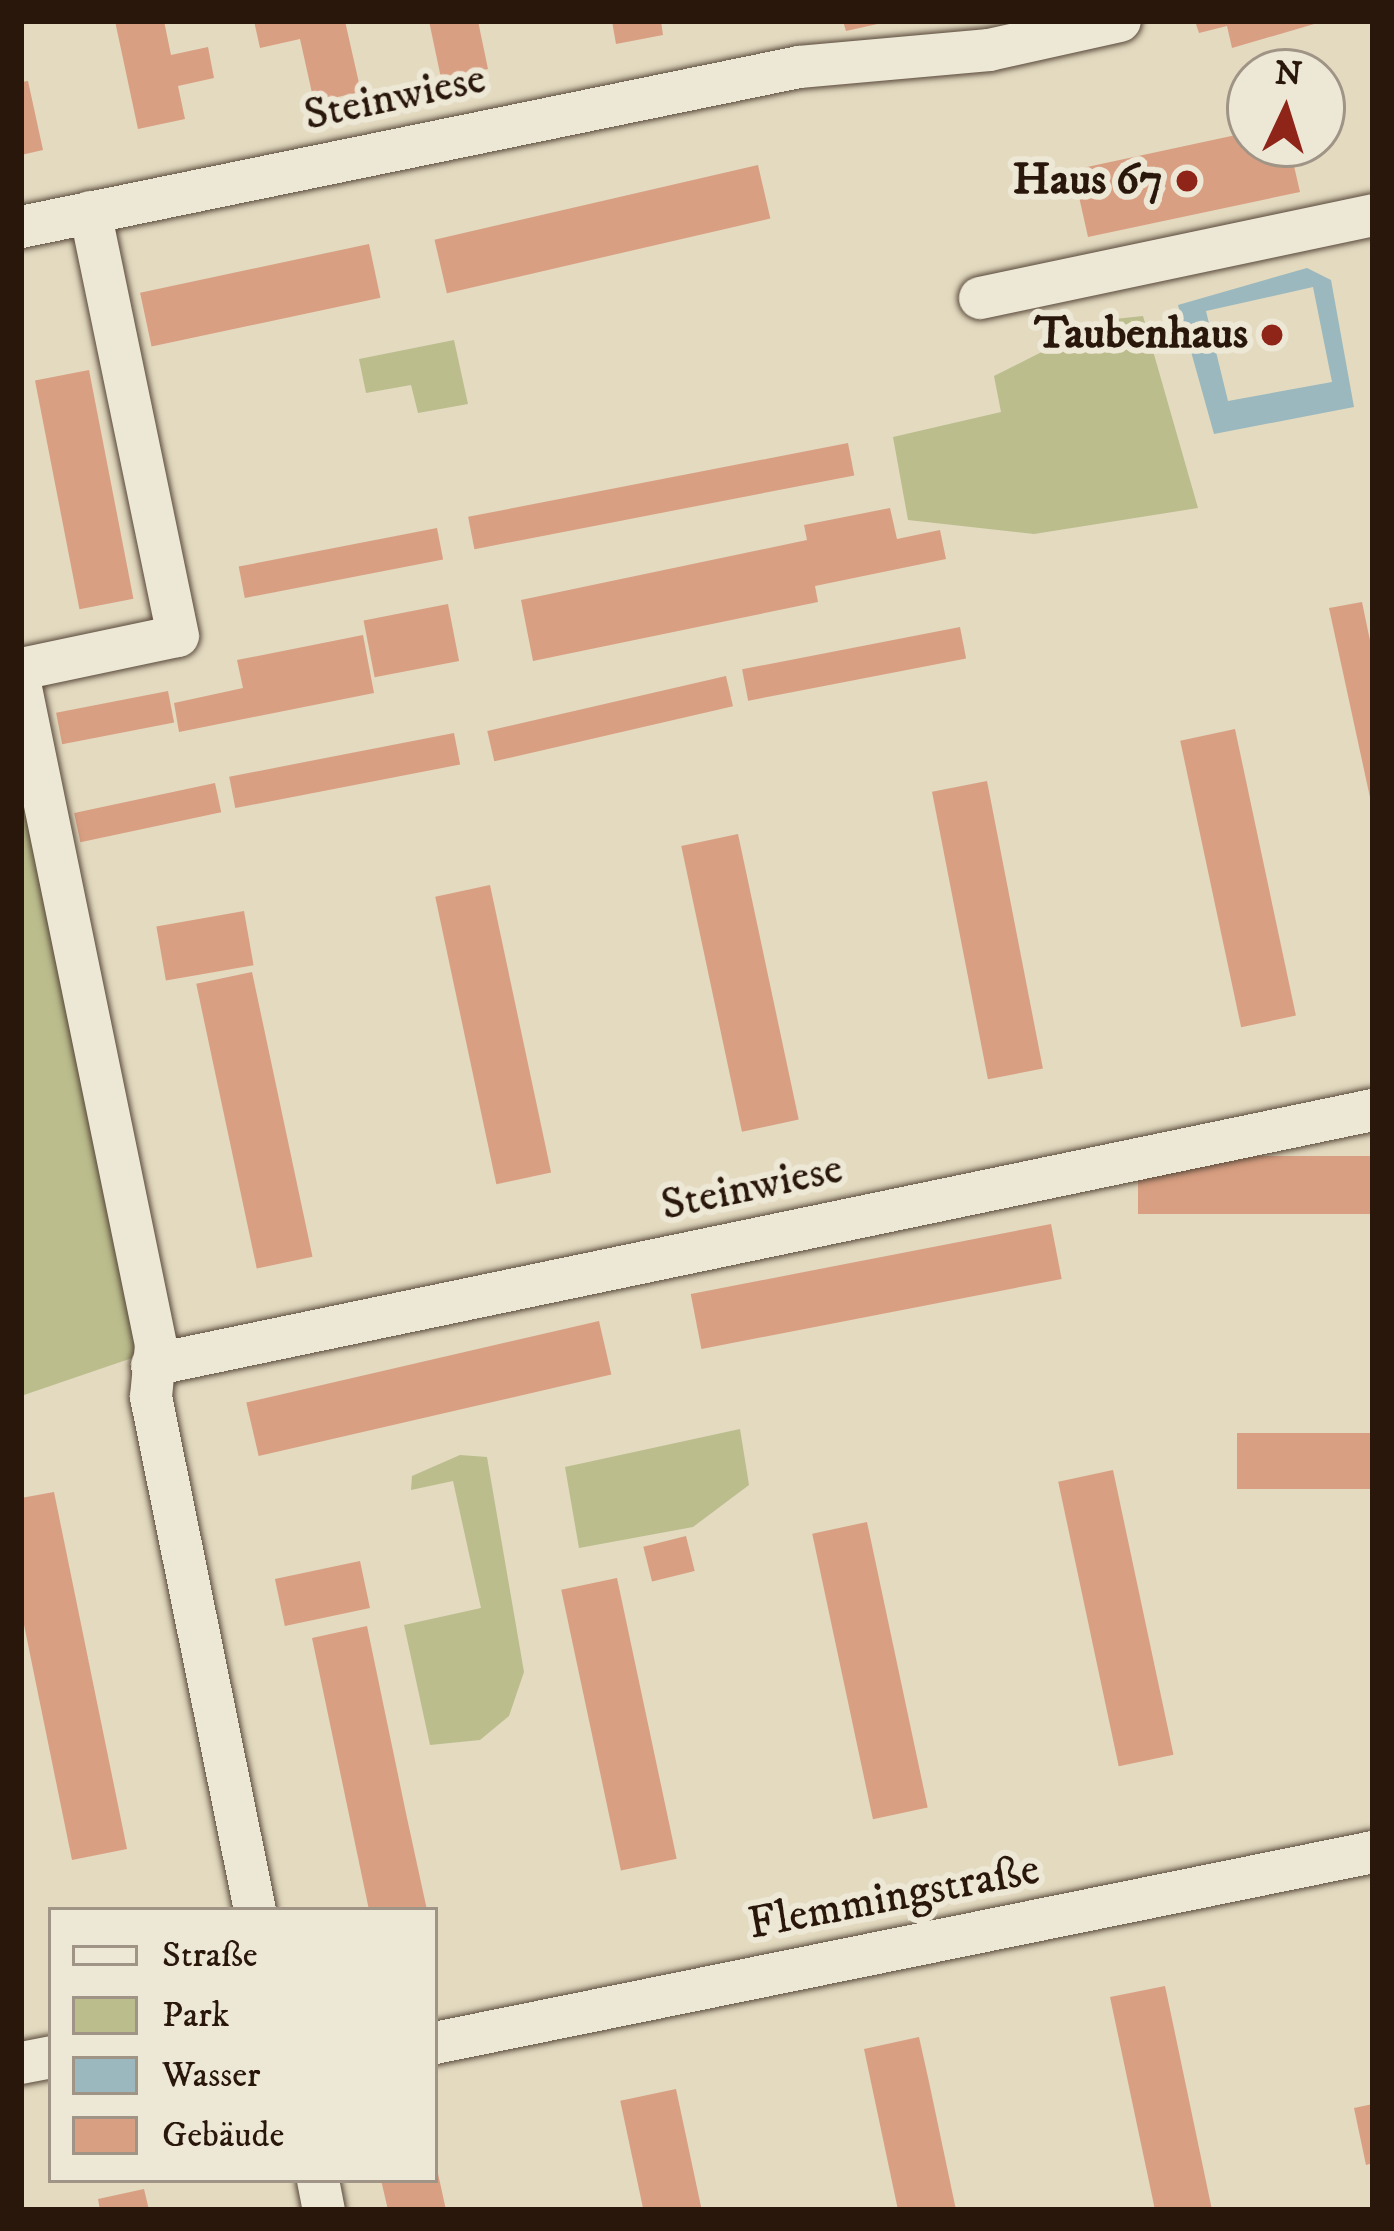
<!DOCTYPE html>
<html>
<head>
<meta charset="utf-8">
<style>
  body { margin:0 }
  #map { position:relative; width:1394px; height:2231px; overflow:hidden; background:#e3dac0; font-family:"IM FELL DW Pica",serif }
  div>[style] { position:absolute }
  .green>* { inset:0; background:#bbbd8d }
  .water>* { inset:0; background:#9ab8bd }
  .building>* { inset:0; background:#d99f82; transform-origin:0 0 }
  .round { border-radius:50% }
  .roads { filter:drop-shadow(0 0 3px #584839) drop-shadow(0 0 3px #584839) }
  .minor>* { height:42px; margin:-21px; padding:0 21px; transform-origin:21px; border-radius:21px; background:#ede7d6 }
  .dots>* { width:33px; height:33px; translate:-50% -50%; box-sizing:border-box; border:6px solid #ede7d6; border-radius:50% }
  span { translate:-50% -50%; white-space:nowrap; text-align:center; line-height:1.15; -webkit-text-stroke:12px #ede7d6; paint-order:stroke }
  .street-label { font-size:45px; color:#29170c }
  .poi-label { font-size:45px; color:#29170c; font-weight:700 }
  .right { translate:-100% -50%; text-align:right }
  .frame { position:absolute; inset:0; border:24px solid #29170c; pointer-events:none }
  .legend { position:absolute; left:48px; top:1907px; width:390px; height:276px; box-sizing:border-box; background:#ede7d6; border:3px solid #9f9485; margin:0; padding:15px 21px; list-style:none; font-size:36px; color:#29170c }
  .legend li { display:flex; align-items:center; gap:24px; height:60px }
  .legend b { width:60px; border:3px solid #9f9485 }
  .north { position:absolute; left:1226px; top:48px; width:120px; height:120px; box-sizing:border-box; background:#ede7d6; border:3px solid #9f9485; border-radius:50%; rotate:4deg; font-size:33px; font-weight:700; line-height:48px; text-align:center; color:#29170c }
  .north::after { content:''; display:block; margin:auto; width:42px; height:54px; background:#8f2418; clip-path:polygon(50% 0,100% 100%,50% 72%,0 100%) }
</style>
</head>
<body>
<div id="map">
  <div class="green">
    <i style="clip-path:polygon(1143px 316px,1198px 508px,1034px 534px,908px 520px,893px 437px,1001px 412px,994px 376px,1105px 320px)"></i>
    <i style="clip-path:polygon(454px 340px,468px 404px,418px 413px,411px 385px,366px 393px,359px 359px)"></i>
    <i style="clip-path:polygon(21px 764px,138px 1356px,21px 1396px)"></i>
    <i style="clip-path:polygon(740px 1429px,749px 1485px,693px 1527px,579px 1548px,565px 1467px)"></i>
    <i style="clip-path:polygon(460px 1455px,487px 1457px,524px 1672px,509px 1716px,480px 1740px,430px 1745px,404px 1625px,481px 1608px,453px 1481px,411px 1490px,412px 1476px)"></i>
  </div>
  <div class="water">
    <i style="clip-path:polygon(evenodd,1307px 268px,1331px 280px,1354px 407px,1214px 434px,1178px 305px,1307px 268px,1313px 287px,1332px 382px,1228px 401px,1206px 311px,1313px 287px)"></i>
  </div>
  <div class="building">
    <i style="clip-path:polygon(115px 21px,164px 21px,171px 55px,208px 47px,214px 78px,178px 86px,185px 119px,138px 129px)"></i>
    <i style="clip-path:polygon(254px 21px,345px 21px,361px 92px,314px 102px,300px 39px,260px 48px)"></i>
    <i style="clip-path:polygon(429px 21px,478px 21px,488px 69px,441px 78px)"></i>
    <i style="clip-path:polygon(612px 21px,661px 21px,663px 35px,616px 44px)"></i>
    <i style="clip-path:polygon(843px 21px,882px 21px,882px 23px,846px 31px)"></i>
    <i style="clip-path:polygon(1195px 21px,1321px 21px,1321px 22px,1232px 48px,1227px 26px,1199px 33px)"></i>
    <i style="clip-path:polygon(28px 81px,43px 150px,21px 155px,21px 82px)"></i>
    <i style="clip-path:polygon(1250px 132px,1250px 144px,1289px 144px,1300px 192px,1088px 237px,1073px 170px)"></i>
    <i style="left:758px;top:165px;width:55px;height:332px;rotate:77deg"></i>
    <i style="left:369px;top:244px;width:55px;height:234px;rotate:78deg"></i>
    <i class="round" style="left:1260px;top:325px;width:24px;height:24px"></i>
    <i style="left:89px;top:370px;width:233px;height:55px;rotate:79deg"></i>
    <i style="left:848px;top:443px;width:33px;height:387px;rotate:79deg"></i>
    <i style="clip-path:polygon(890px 508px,897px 539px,940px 530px,946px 559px,815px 586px,818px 602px,533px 661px,521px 600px,807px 540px,804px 525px)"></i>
    <i style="left:437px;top:528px;width:32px;height:202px;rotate:79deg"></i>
    <i style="clip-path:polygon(1362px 602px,1373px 655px,1371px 802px,1329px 608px)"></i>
    <i style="left:448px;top:604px;width:58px;height:86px;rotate:79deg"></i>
    <i style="left:960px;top:627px;width:32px;height:222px;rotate:79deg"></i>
    <i style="clip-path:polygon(363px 635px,374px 693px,179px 732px,174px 703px,243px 688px,237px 660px)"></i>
    <i style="left:726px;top:676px;width:31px;height:245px;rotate:77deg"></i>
    <i style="left:168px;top:691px;width:32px;height:114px;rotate:79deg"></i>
    <i style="left:1235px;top:729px;width:293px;height:56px;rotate:78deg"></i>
    <i style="left:454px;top:733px;width:32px;height:229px;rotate:79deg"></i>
    <i style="left:987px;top:781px;width:293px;height:56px;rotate:79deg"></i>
    <i style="left:215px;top:783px;width:30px;height:144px;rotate:78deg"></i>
    <i style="left:738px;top:834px;width:292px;height:58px;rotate:78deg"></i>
    <i style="left:490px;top:885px;width:294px;height:56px;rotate:78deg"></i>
    <i style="left:244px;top:911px;width:55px;height:89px;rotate:80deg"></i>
    <i style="left:252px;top:972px;width:291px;height:57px;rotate:78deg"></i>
    <i style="left:1373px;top:1156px;width:58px;height:235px;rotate:90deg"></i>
    <i style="left:1051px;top:1224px;width:56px;height:367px;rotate:79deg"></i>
    <i style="left:599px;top:1321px;width:55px;height:362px;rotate:77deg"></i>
    <i style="left:1373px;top:1433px;width:56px;height:136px;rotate:90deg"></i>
    <i style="left:1113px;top:1470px;width:291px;height:56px;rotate:78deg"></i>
    <i style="clip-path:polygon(54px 1492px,127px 1849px,72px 1860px,21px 1610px,21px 1498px)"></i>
    <i style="left:867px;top:1522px;width:292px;height:56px;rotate:78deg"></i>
    <i style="left:686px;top:1536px;width:36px;height:44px;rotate:76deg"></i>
    <i style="left:360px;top:1561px;width:48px;height:87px;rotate:78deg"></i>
    <i style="left:617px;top:1578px;width:287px;height:57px;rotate:78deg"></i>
    <i style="clip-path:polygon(367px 1626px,407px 1818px,427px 1910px,369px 1910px,312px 1638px)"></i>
    <i style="clip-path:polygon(1165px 1986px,1172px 2019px,1212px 2210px,1155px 2210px,1110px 1997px)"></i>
    <i style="clip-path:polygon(919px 2037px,929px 2082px,956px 2210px,898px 2210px,864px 2049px)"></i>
    <i style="left:676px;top:2089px;width:124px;height:57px;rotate:78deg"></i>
    <i style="clip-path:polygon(1373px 2104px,1373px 2163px,1366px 2165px,1354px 2108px)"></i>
    <i style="clip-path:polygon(437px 2169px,446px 2210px,388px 2210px,381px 2180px,435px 2180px)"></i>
    <i style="clip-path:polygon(144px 2189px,149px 2210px,100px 2210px,98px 2199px)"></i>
  </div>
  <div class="roads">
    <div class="minor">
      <i style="left:21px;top:227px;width:794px;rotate:-11.62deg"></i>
      <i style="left:799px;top:67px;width:191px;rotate:-5.1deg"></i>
      <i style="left:989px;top:50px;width:134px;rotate:-12.5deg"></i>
      <i style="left:980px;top:298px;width:402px;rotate:-11.9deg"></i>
      <i style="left:21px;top:669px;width:160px;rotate:-11.9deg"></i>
      <i style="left:178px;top:636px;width:433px;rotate:-101.7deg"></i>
      <i style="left:21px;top:688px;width:671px;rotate:78.39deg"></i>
      <i style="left:156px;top:1345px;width:52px;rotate:95.5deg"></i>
      <i style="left:151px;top:1397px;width:523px;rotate:78.54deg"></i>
      <i style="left:152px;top:1365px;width:1247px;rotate:-11.8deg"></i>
      <i style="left:435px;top:2043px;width:957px;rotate:-11.51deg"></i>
      <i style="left:21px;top:2063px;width:31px;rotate:-11deg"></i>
      <i style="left:318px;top:2180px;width:31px;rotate:79deg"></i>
    </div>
  </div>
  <div class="dots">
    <i style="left:1187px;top:181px;background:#8f2418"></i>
    <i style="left:1272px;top:335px;background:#8f2418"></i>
  </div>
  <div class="street-label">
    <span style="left:395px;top:98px;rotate:-12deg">Steinwiese</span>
    <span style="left:752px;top:1188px;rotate:-12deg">Steinwiese</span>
    <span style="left:894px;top:1898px;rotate:-11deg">Flemmingstraße</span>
  </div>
  <div class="poi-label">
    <span class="right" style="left:1163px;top:181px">Haus 67</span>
    <span class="right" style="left:1248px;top:335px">Taubenhaus</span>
  </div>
  <div class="frame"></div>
  <ul class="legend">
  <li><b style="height:15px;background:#ede7d6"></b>Straße</li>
  <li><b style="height:33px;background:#bbbd8d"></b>Park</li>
  <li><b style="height:33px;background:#9ab8bd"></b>Wasser</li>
  <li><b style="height:33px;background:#d99f82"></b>Gebäude</li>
  </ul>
  <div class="north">N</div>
</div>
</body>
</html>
